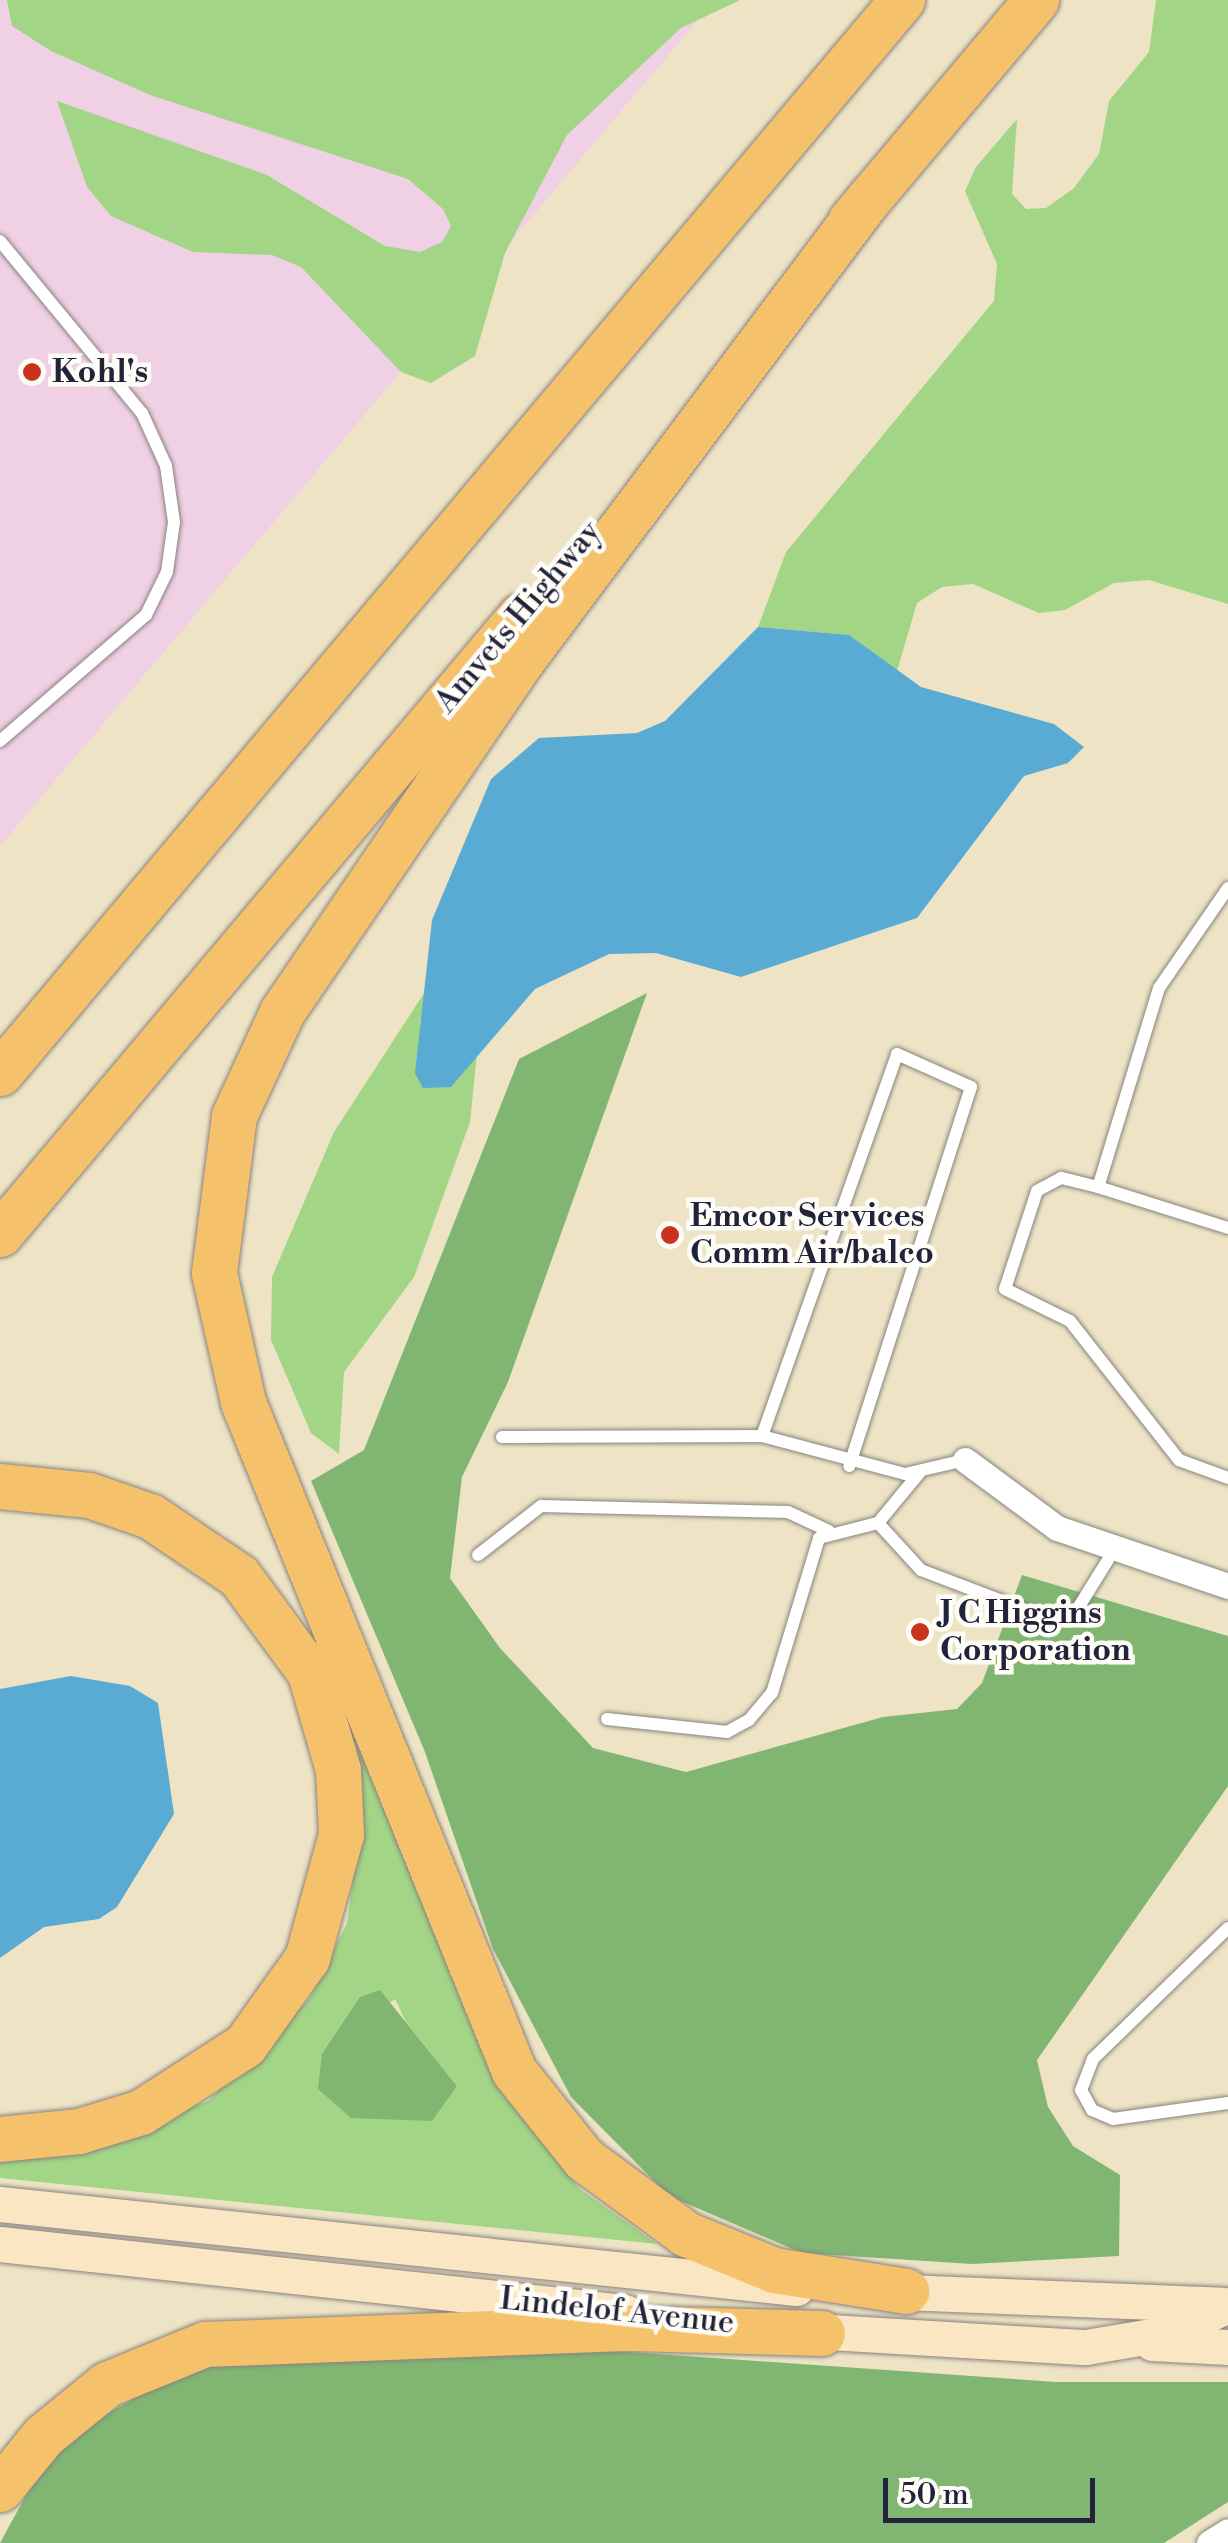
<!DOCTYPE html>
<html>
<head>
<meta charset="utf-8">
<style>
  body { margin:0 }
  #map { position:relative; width:1228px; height:2543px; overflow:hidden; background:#eee4c5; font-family:"Libre Bodoni",serif }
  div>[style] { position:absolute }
  .built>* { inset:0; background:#f0d0e4 }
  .green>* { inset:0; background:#a2d585 }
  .forest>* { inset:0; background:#81b672 }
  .water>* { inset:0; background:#59abd4 }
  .roads { filter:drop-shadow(0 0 2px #888380) drop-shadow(0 0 2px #888380) }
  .service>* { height:12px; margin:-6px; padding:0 6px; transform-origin:6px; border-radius:6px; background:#fff }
  .minor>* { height:25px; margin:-12.5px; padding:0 12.5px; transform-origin:12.5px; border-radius:12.5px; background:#fff }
  .secondary>* { height:35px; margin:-17.5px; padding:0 17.5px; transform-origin:17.5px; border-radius:17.5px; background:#fbe6c4 }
  .motorway>* { height:45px; margin:-22.5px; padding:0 22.5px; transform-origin:22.5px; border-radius:22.5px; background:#f5c16b }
  .dots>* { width:28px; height:28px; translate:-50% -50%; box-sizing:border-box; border:5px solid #fdfcf7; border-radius:50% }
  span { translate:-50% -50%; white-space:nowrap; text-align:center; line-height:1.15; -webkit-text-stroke:9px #fdfcf7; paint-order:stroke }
  .poi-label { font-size:32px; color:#22223b; font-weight:700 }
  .left { translate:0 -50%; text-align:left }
  .street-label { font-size:32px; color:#22223b }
  .scale { position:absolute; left:883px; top:2478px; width:212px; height:45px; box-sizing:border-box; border:5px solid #22223b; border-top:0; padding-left:12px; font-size:30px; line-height:35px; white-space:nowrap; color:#22223b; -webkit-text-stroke:8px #fdfcf7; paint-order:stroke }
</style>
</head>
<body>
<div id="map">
  <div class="built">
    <i style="clip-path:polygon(0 0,715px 0,0 846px)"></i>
  </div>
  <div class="green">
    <i style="clip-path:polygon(7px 0,740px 0,681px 28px,567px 135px,505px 253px,475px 356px,431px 383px,401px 372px,301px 267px,272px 255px,193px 252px,111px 216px,87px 187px,57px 101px,267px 175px,385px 246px,420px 252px,442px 242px,451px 226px,443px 209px,408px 179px,150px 95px,51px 51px,12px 26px)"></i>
    <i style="clip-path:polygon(1156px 0,1228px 0,1228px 604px,1149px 580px,1114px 583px,1065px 610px,1039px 613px,973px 584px,942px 587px,917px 603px,897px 671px,849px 635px,758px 627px,786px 552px,994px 301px,997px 264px,965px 191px,976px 167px,1017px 119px,1012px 194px,1026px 209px,1046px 208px,1074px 188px,1099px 154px,1109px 101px,1149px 52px)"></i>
    <i style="clip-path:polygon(428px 987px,420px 1023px,451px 1087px,477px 1054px,470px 1122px,414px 1277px,344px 1372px,339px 1454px,311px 1433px,271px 1340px,272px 1277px,334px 1132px)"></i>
    <i style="clip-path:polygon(evenodd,362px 1745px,503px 2094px,580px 2189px,657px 2244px,0 2178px,0 2160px,52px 2154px,208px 2101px,310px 1998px,347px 1923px,358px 1843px,352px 1751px,362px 1745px,395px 1999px,406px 2022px,457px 2086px,322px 2054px,395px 1999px)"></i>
  </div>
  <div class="forest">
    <i style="clip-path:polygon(647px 993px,508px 1382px,462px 1477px,450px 1578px,500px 1648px,593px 1748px,686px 1772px,883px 1717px,957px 1709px,982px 1683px,1022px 1575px,1228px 1636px,1228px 1786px,1037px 2060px,1048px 2107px,1073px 2146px,1120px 2175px,1119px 2256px,972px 2264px,802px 2253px,669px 2196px,571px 2097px,493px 1949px,425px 1752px,311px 1481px,364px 1450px,519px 1059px)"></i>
    <i style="clip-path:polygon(380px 1990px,457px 2086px,432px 2121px,351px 2118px,318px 2089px,322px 2054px,360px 1997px)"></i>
    <i style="clip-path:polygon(529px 2345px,1056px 2382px,1228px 2382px,1228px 2502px,1164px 2543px,0 2543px,36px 2477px,77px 2430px,184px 2371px,278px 2356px)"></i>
  </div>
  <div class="water">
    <i style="clip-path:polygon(758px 627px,849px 635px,921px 687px,1054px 724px,1084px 747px,1068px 763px,1024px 776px,917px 918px,741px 977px,656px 953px,609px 954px,535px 989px,451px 1087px,423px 1088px,415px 1073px,432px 920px,491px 779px,539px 738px,637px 733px,665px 721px)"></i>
    <i style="clip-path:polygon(71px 1676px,130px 1686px,158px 1703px,174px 1814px,117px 1907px,99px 1919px,44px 1927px,0 1958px,0 1689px)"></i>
  </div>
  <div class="roads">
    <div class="service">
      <i style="left:0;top:241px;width:223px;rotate:50.5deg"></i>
      <i style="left:142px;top:413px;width:58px;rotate:65.6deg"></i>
      <i style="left:166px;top:466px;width:57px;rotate:81.9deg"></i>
      <i style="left:174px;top:522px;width:50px;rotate:98deg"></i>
      <i style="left:167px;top:572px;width:48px;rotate:116deg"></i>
      <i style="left:146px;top:615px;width:193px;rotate:139.2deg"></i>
      <i style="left:1228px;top:888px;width:121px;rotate:124.6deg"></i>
      <i style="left:1159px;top:988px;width:208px;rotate:107deg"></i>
      <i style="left:1098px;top:1187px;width:136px;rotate:17.5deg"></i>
      <i style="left:1098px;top:1187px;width:38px;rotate:-166deg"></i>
      <i style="left:1061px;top:1178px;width:27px;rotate:152deg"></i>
      <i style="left:1037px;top:1191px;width:103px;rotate:108.1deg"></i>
      <i style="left:1005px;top:1289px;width:72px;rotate:26.2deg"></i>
      <i style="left:1070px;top:1321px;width:177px;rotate:51.9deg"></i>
      <i style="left:1179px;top:1460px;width:52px;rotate:20.2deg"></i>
      <i style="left:762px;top:1436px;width:405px;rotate:-70.5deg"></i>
      <i style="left:897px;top:1054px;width:81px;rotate:24deg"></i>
      <i style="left:971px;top:1087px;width:398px;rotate:107.8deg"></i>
      <i style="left:502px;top:1437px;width:260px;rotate:-0.2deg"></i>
      <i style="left:762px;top:1436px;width:148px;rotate:14.9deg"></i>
      <i style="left:905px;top:1474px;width:62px;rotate:-13.1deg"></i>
      <i style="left:878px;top:1523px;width:64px;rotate:47.5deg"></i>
      <i style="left:921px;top:1570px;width:137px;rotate:20.9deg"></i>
      <i style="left:1049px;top:1619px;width:27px;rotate:-13deg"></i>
      <i style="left:1075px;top:1613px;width:74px;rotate:-58.2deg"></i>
      <i style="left:478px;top:1555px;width:80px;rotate:-37.9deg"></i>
      <i style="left:541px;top:1506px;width:247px;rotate:1.4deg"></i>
      <i style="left:788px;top:1512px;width:45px;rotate:24.9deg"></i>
      <i style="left:607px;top:1719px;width:121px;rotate:6.2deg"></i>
      <i style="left:727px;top:1732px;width:25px;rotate:-29deg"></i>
      <i style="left:749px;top:1720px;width:35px;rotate:-50deg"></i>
      <i style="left:772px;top:1693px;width:162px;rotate:-73.1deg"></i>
      <i style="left:819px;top:1538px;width:61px;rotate:-14.3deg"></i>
      <i style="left:878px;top:1523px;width:66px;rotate:-50.5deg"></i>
      <i style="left:1228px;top:1928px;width:188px;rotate:135.9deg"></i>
      <i style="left:1093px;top:2059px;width:33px;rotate:111deg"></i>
      <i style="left:1081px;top:2090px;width:23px;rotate:61deg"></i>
      <i style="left:1092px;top:2110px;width:23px;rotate:23deg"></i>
      <i style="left:1113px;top:2119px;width:116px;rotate:-7.9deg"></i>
    </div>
    <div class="minor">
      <i style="left:965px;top:1460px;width:114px;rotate:36.5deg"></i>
      <i style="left:1057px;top:1528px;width:181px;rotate:18.7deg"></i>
      <i style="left:1209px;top:2543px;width:22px;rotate:-32deg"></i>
    </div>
    <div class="secondary">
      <i style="left:0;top:2204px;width:801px;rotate:6.02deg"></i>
      <i style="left:0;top:2244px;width:629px;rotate:6.21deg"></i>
      <i style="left:879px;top:2291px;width:343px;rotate:2.3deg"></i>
      <i style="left:796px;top:2330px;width:290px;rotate:3.4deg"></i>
      <i style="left:1086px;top:2347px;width:84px;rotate:-9.6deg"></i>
      <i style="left:1169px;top:2333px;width:65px;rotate:-25.4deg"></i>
      <i style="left:1152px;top:2343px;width:76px;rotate:3deg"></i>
    </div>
    <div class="motorway">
      <i style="left:869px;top:198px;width:578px;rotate:126.91deg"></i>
      <i style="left:522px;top:660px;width:426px;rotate:124.3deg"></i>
      <i style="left:282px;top:1012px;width:115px;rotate:114.8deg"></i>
      <i style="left:234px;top:1116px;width:158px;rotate:97.3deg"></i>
      <i style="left:214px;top:1273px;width:132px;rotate:77.3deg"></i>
      <i style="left:243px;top:1402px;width:722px;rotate:67.95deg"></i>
      <i style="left:514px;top:2071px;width:112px;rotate:51.5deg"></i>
      <i style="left:584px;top:2159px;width:127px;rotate:36.3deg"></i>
      <i style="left:686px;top:2234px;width:95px;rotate:22.2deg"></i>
      <i style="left:774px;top:2270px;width:134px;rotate:9deg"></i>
      <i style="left:850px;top:221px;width:289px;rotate:-49.9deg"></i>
      <i style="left:0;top:1073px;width:1402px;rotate:-49.95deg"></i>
      <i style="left:0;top:1234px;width:808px;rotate:-49.92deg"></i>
      <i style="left:0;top:1486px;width:89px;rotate:5.8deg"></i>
      <i style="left:89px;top:1495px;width:65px;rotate:19deg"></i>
      <i style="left:150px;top:1516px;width:107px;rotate:34deg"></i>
      <i style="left:239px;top:1576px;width:120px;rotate:53.8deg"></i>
      <i style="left:310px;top:1673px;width:101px;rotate:73.9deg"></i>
      <i style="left:338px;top:1770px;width:64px;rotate:87.3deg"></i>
      <i style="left:341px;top:1834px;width:129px;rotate:105.3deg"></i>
      <i style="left:307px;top:1958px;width:107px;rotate:125.5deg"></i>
      <i style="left:245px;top:2045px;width:124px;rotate:147.2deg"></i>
      <i style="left:141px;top:2112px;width:65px;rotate:163deg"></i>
      <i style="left:79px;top:2131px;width:79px;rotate:174.2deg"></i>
      <i style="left:0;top:2489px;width:68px;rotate:-50.9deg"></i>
      <i style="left:43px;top:2436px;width:82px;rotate:-39.1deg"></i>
      <i style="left:107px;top:2384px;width:106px;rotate:-22.2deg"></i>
      <i style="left:205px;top:2344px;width:426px;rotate:-2.2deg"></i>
      <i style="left:631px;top:2328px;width:191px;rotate:1.5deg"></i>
    </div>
  </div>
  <div class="dots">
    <i style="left:32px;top:372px;background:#c8321e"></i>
    <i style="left:670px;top:1235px;background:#c8321e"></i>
    <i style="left:920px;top:1632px;background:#c8321e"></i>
  </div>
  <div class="poi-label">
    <span class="left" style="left:52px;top:372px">Kohl's</span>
    <span class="left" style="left:690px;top:1235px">Emcor Services<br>Comm Air/balco</span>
    <span class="left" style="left:940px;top:1632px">J C Higgins<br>Corporation</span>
  </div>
  <div class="street-label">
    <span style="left:518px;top:617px;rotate:-50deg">Amvets Highway</span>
    <span style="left:617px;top:2311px;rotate:6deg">Lindelof Avenue</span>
  </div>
  <div class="scale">50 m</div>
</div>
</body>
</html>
